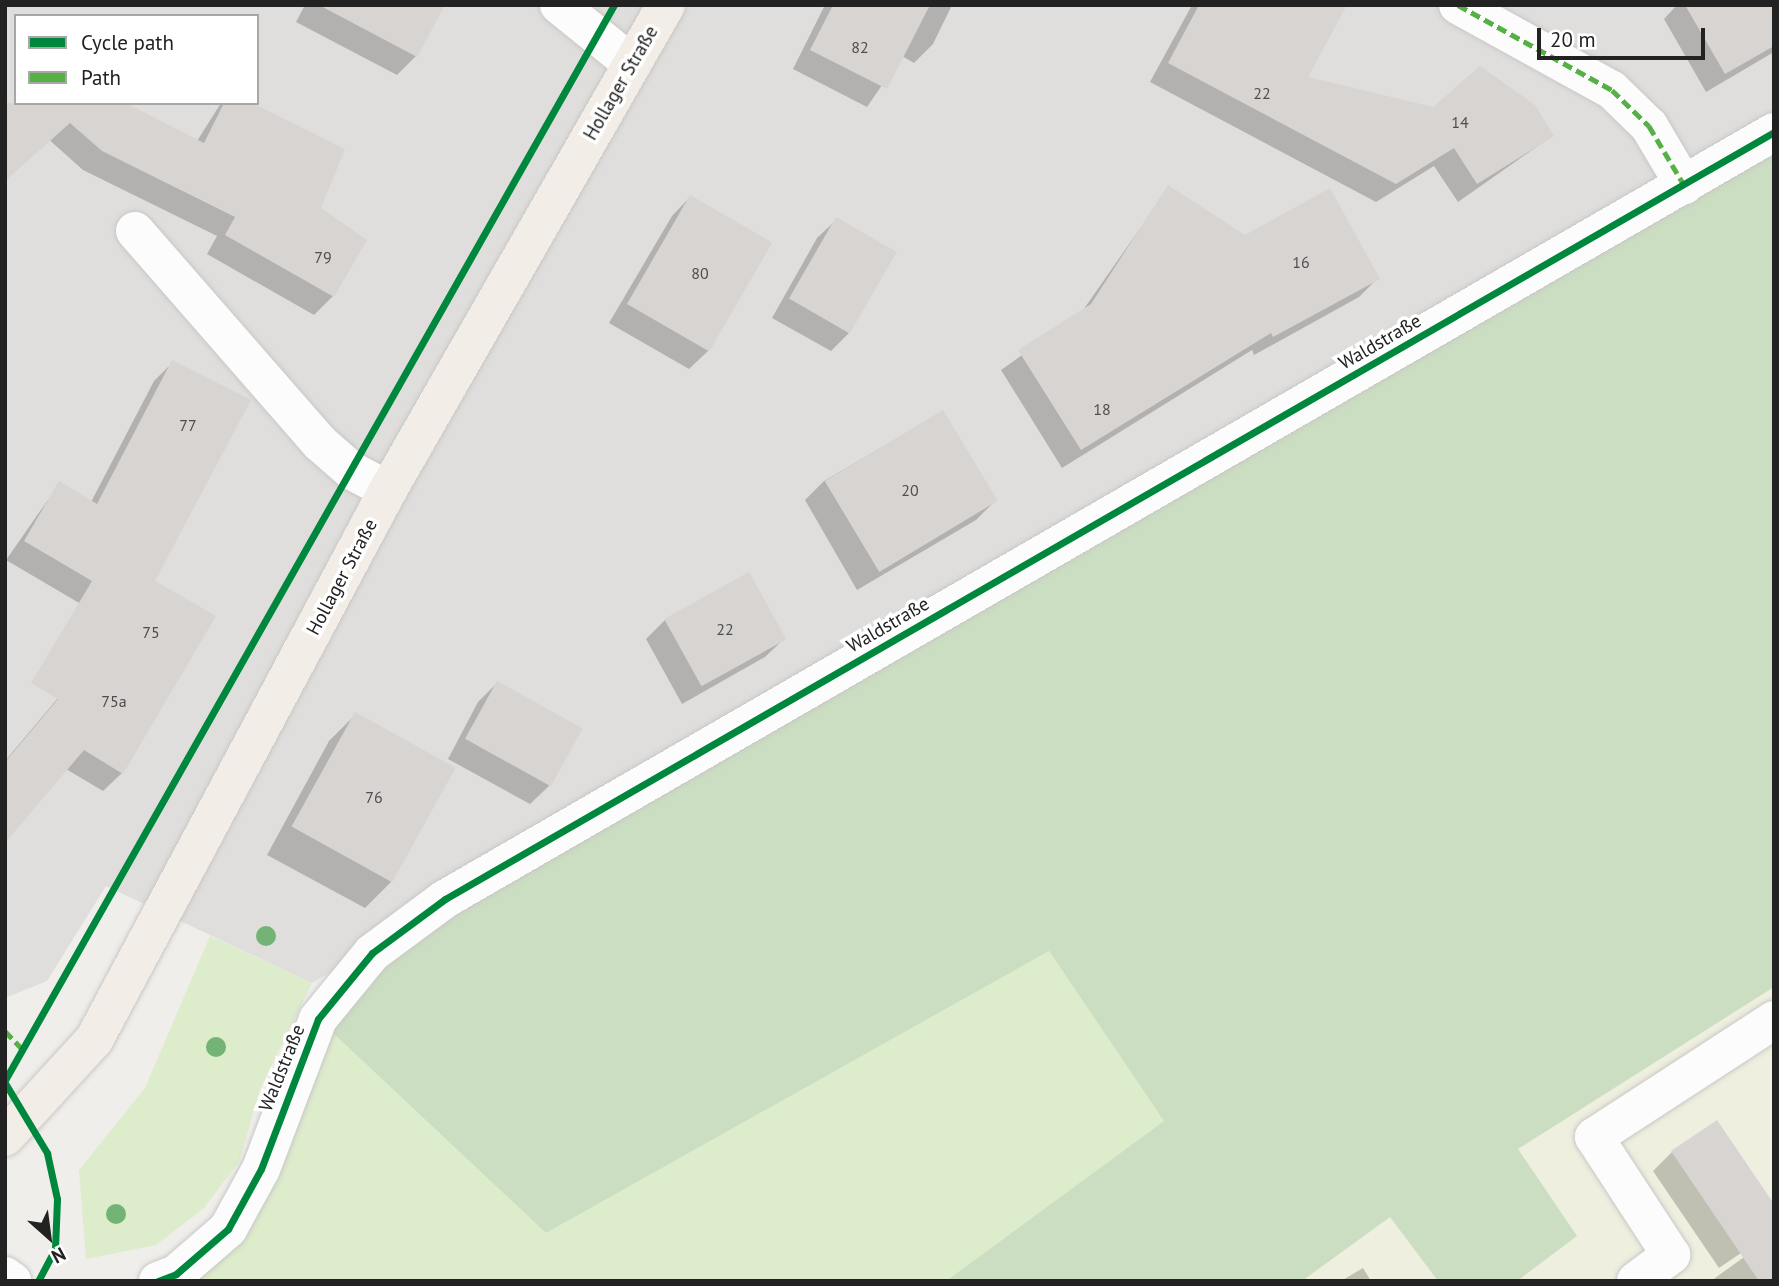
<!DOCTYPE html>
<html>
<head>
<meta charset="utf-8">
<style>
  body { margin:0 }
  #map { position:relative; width:1779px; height:1286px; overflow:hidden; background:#f0eeeb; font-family:"PT Sans",sans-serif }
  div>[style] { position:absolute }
  .residential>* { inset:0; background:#dfdedc }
  .farmland>* { inset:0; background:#efefdf }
  .grass>* { inset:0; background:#ddeccb }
  .forest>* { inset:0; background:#cbdec1 }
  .shadow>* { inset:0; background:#0003 }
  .building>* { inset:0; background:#d7d4d2; transform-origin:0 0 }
  .roads { filter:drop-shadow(0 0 2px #c9c8c7) drop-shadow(0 0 2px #c9c8c7) }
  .minor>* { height:38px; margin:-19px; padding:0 19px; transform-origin:19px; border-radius:19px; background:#fdfcfc }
  .major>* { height:38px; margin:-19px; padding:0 19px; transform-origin:19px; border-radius:19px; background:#f3ede7 }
  .quiet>* { height:5px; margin-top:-2.5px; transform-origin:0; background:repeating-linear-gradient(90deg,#55b145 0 10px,transparent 0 15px) }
  .cycleway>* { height:7px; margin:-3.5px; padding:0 3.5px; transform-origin:3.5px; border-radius:3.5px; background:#00873e }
  .trees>* { width:20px; height:20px; margin:-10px; border-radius:50%; background:#73b476 }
  span { translate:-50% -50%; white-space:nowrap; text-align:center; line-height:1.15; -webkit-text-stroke:7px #fff; paint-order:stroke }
  .number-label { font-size:16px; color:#4f4e4e }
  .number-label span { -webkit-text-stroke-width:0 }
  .street-label { font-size:19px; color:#222 }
  .frame { position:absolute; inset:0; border:7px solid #222; pointer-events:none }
  .legend { position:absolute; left:14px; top:14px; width:245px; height:91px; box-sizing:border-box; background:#fff; border:2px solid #a7a7a7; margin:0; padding:9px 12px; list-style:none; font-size:21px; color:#222 }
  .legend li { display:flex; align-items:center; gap:14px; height:35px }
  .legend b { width:35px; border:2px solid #a7a7a7 }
  .north { position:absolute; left:14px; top:1202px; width:70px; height:70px; -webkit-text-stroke:5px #fff; paint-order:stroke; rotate:152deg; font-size:19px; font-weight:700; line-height:28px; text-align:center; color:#222 }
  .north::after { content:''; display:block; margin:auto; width:24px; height:32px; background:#222; clip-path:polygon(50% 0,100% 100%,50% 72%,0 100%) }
  .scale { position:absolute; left:1537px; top:28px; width:168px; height:32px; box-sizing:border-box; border:4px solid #222; border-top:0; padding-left:9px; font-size:21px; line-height:24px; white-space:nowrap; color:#222; -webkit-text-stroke:5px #fff; paint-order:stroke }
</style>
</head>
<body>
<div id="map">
  <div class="residential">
    <i style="clip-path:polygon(evenodd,5px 5px,1774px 5px,1774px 132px,312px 983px,106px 886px,47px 981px,5px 998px,5px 5px,16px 16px,257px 16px,257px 103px,16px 103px,16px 16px)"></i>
  </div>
  <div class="farmland">
    <i style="clip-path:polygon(1774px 987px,1774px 1281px,1517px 1281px,1577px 1236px,1518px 1149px)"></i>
    <i style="clip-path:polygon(1390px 1217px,1438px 1281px,1302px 1281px)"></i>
  </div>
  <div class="grass">
    <i style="clip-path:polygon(210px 936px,312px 983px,261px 1087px,239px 1162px,203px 1209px,156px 1245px,86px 1259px,79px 1170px,145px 1088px)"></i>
    <i style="clip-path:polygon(1049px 951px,1164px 1121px,946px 1281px,158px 1281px,228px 1229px,318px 1019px,546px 1233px)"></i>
  </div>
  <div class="forest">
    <i style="clip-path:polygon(1774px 131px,1774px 987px,1518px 1149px,1577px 1236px,1517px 1281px,1438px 1281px,1390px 1217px,1302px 1281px,946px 1281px,1164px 1121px,1049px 951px,546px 1233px,318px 1019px,372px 953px)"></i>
  </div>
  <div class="shadow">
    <i style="clip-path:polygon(305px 5px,443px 5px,416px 56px,397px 75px,296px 22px)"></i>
    <i style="clip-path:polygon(825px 5px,952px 5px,933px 44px,914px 63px,902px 56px,867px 107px,793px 69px)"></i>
    <i style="clip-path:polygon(1192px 5px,1331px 5px,1306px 78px,1552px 136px,1458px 202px,1434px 166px,1376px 202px,1150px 82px)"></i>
    <i style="clip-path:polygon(1677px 5px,1774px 5px,1774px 52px,1706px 92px,1664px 19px)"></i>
    <i style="clip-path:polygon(43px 103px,197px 141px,221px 103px,248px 103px,319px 209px,333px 296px,314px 315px,207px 254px,217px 236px,83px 170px,27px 120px)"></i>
    <i style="clip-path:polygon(1169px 187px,1245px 237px,1378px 278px,1359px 297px,1254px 355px,1252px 350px,1062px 468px,1001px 370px,1081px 313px)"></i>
    <i style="clip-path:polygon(690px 197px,708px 351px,689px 369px,609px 323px,672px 216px)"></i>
    <i style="clip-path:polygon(836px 220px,894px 252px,850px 332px,831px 351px,772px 318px,817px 238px)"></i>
    <i style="clip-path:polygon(173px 362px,86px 607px,6px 560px,59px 484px,91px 502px,154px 381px)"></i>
    <i style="clip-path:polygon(942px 412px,995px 501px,976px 520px,857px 590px,805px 500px,824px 481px)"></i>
    <i style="clip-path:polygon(138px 603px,122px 773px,103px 791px,66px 769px,5px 838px,5px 761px)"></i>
    <i style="clip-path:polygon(665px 620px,784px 639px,765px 657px,682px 704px,646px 639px)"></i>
    <i style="clip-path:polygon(497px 683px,549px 786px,530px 804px,448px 759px,478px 702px)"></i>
    <i style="clip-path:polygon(356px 714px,392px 881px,365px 908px,267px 855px,329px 741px)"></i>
    <i style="clip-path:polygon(1672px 1152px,1763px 1238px,1719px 1268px,1653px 1171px)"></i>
    <i style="clip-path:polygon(1773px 1236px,1774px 1281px,1711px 1281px)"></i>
    <i style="clip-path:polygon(1363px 1268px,1371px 1281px,1341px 1281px)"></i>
  </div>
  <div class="building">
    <i style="clip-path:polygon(319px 5px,445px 5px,417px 57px)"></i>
    <i style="clip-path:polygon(833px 5px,930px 5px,887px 89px,810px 50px)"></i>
    <i style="clip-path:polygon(1199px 5px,1347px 5px,1308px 77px,1433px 107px,1480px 66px,1535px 105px,1554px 136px,1477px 184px,1454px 148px,1396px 184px,1168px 63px)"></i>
    <i style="clip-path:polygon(1685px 5px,1774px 5px,1774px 46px,1725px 74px)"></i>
    <i style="clip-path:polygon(5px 103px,126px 103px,204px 143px,224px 103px,252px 103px,345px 149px,321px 208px,367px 240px,334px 297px,225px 235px,235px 217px,102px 151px,70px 123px,5px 181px)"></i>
    <i style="clip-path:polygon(1168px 185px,1245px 235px,1330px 188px,1380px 279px,1273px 337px,1271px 333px,1081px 450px,1018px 350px,1091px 304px)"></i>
    <i style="left:690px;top:195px;width:95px;height:126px;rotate:30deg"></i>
    <i style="left:836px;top:217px;width:70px;height:94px;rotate:30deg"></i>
    <i style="clip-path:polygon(172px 360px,251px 400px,155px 581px,216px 616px,123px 774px,84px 750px,5px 843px,5px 762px,58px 699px,31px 683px,92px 581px,24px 541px,59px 481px,97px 504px)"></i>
    <i style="left:943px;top:410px;width:106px;height:138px;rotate:59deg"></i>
    <i style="left:749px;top:572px;width:77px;height:97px;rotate:61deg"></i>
    <i style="left:497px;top:681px;width:98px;height:66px;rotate:29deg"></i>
    <i style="left:355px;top:712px;width:115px;height:131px;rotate:29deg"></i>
    <i style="clip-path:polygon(1717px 1120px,1774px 1204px,1774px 1281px,1759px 1281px,1671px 1151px)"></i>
  </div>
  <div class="roads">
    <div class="minor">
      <i style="left:559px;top:5px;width:94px;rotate:38.9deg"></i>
      <i style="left:1458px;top:5px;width:176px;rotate:28.9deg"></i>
      <i style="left:1612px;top:90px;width:52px;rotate:44.2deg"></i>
      <i style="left:1649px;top:126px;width:69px;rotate:59.3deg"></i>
      <i style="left:135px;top:231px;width:281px;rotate:48.9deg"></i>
      <i style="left:320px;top:443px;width:43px;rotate:41.2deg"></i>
      <i style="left:352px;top:471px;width:41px;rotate:27.8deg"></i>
      <i style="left:5px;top:1276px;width:9px;rotate:36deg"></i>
      <i style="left:158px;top:1281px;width:19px;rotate:-21deg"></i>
      <i style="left:176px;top:1274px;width:69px;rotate:-40.9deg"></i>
      <i style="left:228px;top:1229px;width:68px;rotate:-61.2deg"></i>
      <i style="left:261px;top:1169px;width:160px;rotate:-69.2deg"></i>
      <i style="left:318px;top:1019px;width:85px;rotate:-50.7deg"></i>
      <i style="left:372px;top:953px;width:91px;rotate:-36.5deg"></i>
      <i style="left:445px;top:899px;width:1534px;rotate:-29.99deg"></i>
      <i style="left:1636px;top:1281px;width:44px;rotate:-36.6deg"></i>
      <i style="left:1671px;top:1255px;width:141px;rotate:-123.1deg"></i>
      <i style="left:1594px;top:1137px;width:215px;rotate:-33deg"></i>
    </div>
    <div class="major">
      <i style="left:5px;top:1137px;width:132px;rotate:-47.5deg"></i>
      <i style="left:94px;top:1040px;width:624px;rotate:-61.87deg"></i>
      <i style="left:388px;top:490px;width:559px;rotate:-60.18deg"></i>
    </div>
  </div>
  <div class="quiet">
    <i style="left:1458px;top:5px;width:176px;rotate:28.9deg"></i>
    <i style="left:1612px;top:90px;width:52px;rotate:44.2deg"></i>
    <i style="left:1649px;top:126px;width:69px;rotate:59.3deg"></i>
    <i style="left:5px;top:1031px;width:28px;rotate:46deg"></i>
  </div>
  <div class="cycleway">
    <i style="left:5px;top:1080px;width:1236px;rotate:-60.47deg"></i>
    <i style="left:5px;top:1083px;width:82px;rotate:59deg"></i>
    <i style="left:47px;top:1153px;width:47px;rotate:77.7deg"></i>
    <i style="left:57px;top:1199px;width:50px;rotate:92.3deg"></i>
    <i style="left:55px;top:1249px;width:36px;rotate:118deg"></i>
    <i style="left:158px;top:1281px;width:19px;rotate:-21deg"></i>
    <i style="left:176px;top:1274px;width:69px;rotate:-40.9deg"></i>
    <i style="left:228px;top:1229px;width:68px;rotate:-61.2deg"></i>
    <i style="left:261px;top:1169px;width:160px;rotate:-69.2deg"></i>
    <i style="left:318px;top:1019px;width:85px;rotate:-50.7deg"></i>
    <i style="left:372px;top:953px;width:91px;rotate:-36.5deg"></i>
    <i style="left:445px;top:899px;width:1534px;rotate:-29.99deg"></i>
  </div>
  <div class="trees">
    <i style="left:266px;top:936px"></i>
    <i style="left:216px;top:1047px"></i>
    <i style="left:116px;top:1214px"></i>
  </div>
  <div class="number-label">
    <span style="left:860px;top:47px">82</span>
    <span style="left:1262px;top:93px">22</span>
    <span style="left:1460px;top:122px">14</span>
    <span style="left:323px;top:257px">79</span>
    <span style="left:1301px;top:262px">16</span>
    <span style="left:700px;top:273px">80</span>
    <span style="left:1102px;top:409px">18</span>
    <span style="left:188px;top:425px">77</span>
    <span style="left:910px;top:490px">20</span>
    <span style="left:725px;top:629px">22</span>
    <span style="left:151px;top:632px">75</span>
    <span style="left:114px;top:701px">75a</span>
    <span style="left:374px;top:797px">76</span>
  </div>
  <div class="street-label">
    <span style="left:621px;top:83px;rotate:-60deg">Hollager Straße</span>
    <span style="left:1380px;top:342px;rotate:-30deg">Waldstraße</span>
    <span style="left:342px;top:577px;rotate:-62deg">Hollager Straße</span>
    <span style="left:888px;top:625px;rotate:-30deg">Waldstraße</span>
    <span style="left:282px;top:1068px;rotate:-68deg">Waldstraße</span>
  </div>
  <div class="frame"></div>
  <ul class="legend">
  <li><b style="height:9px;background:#00873e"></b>Cycle path</li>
  <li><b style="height:9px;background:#55b145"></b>Path</li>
  </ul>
  <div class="north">N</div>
  <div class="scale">20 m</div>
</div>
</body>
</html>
